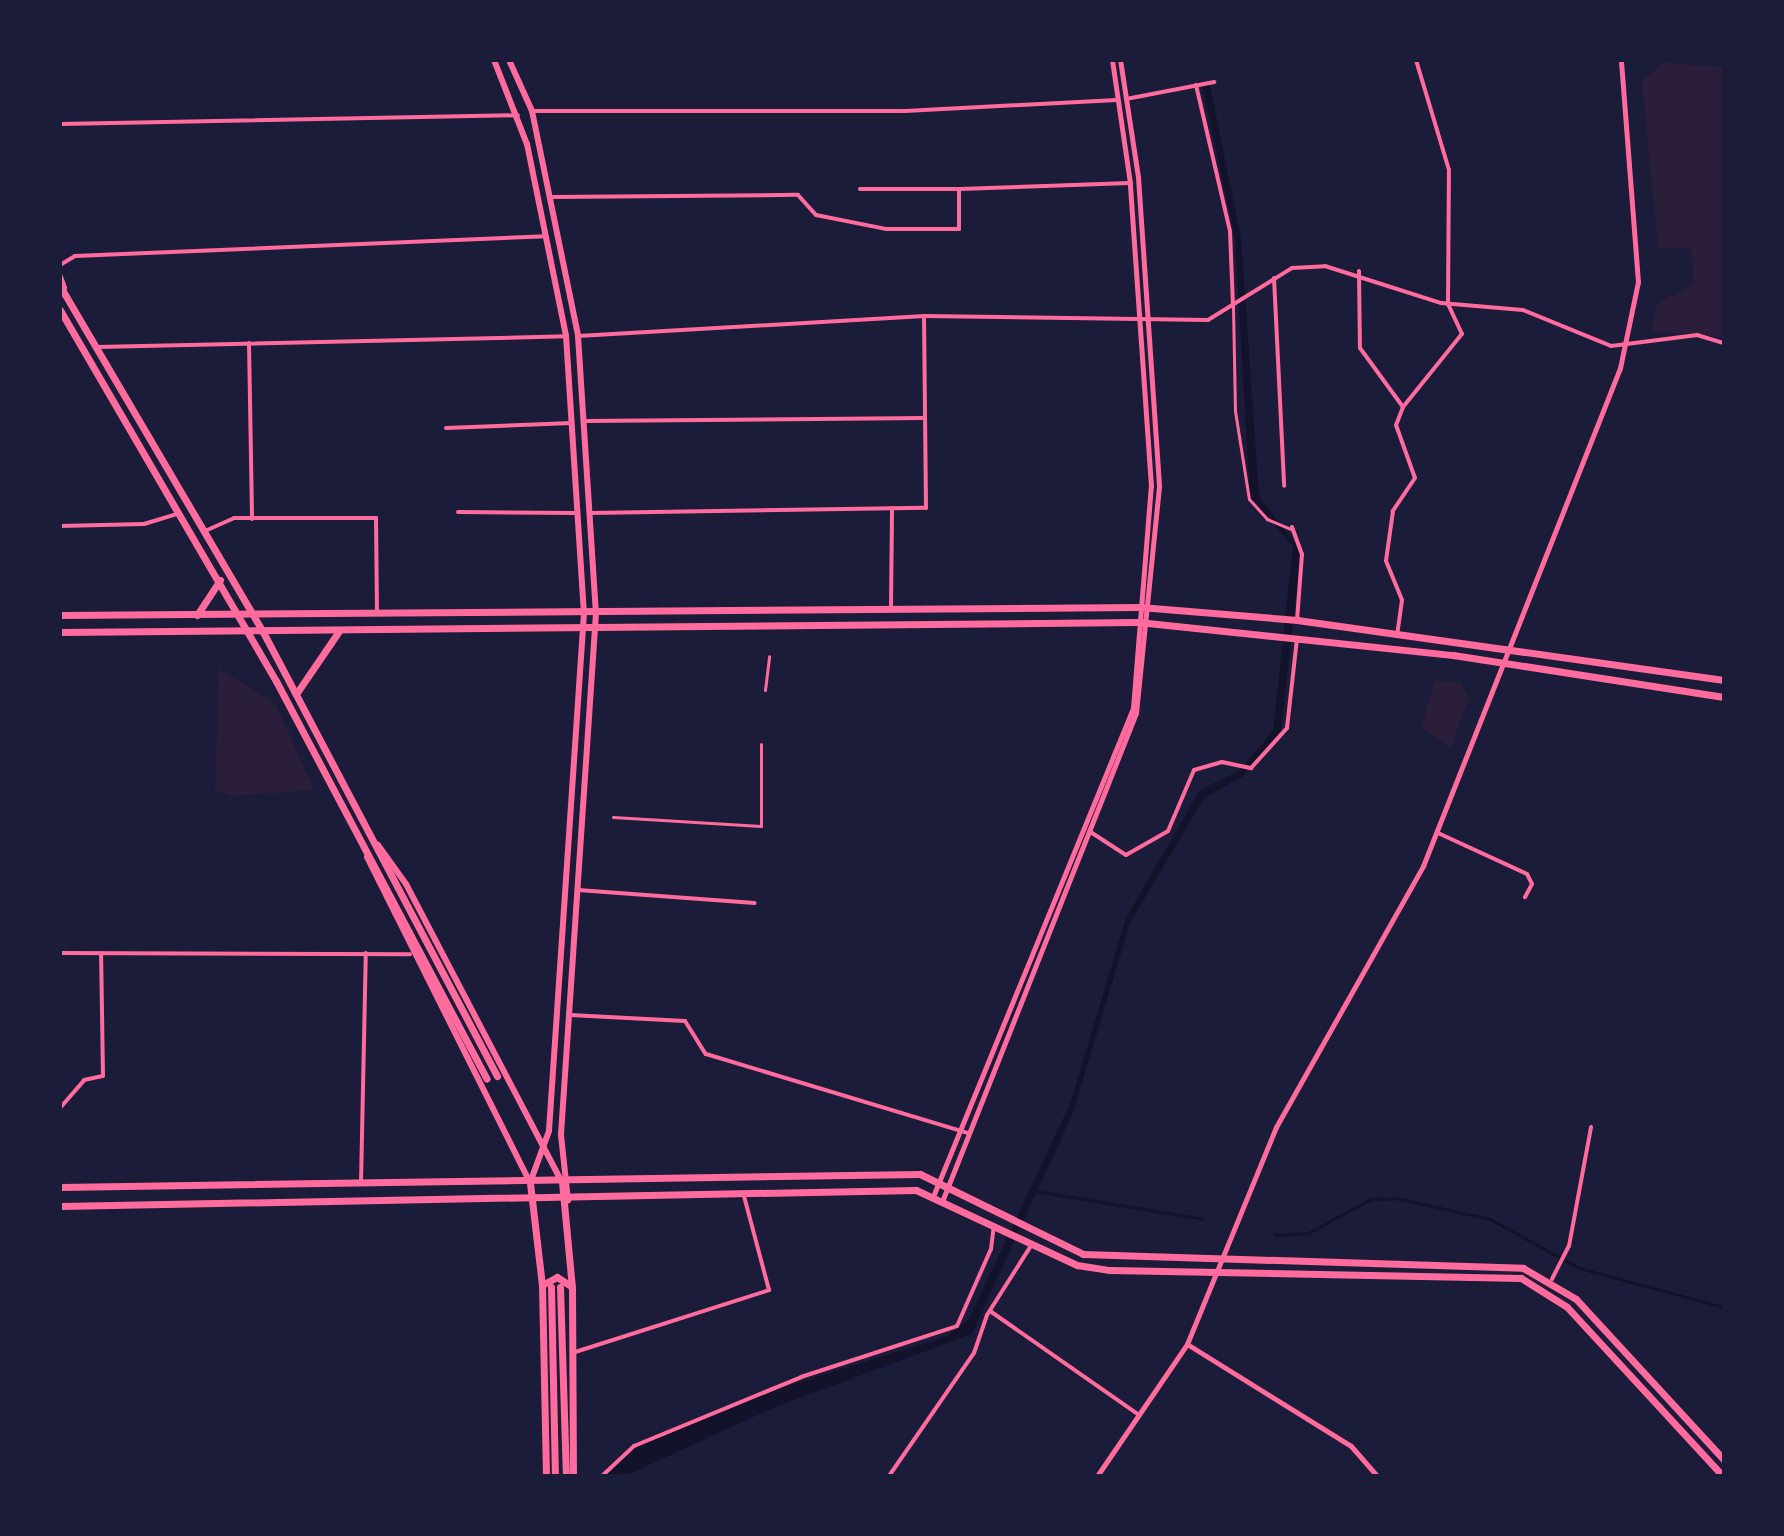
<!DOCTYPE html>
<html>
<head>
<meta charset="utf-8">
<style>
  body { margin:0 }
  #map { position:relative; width:1784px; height:1536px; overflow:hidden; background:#1b1b3a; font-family:Manrope,sans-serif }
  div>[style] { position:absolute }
  .green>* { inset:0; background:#2a1e3b }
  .water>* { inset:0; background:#12122b }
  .stream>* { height:3px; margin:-1.5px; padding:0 1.5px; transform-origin:1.5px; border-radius:1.5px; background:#12122b }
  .pedestrian>* { height:3px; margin:-1.5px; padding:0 1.5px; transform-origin:1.5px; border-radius:1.5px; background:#ff6b9d }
  .minor>* { height:4px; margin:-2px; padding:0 2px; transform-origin:2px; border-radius:2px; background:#ff6b9d }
  .tertiary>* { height:5px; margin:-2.5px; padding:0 2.5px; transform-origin:2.5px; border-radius:2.5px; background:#ff6b9d }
  .secondary>* { height:6px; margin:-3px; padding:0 3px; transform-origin:3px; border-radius:3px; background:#ff6b9d }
  .primary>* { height:7px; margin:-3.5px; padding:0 3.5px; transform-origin:3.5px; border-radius:3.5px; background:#ff6b9d }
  span { translate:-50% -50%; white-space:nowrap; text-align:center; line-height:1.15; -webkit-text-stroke:6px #1b1b3a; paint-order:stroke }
  .frame { position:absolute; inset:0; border:62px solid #1b1b3a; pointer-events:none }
</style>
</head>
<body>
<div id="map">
  <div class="green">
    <i style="clip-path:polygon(1664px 62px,1724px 68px,1724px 337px,1652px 331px,1657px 303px,1694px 285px,1691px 249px,1658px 248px,1642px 81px)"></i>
    <i style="clip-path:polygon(219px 669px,275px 703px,314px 790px,233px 796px,215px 791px)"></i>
    <i style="clip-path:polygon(1435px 680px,1461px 683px,1469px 697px,1451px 748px,1421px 728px)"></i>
  </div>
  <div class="water">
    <i style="clip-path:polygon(1202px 85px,1210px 85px,1241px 239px,1259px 496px,1301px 551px,1281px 731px,1242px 777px,1204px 798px,1130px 923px,1074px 1110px,972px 1334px,775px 1407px,625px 1476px,605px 1476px,638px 1446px,781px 1388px,947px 1336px,969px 1319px,1070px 1104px,1126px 918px,1200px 790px,1239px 771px,1273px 731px,1293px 546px,1250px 497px,1235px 238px)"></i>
  </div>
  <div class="stream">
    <i style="left:1036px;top:1191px;width:169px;rotate:9.5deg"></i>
    <i style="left:1275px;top:1235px;width:33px;rotate:-3deg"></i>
    <i style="left:1308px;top:1233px;width:72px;rotate:-28.4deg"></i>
    <i style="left:1371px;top:1199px;width:25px;rotate:-2deg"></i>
    <i style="left:1396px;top:1198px;width:96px;rotate:12.6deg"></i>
    <i style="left:1490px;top:1219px;width:102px;rotate:28.8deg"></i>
    <i style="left:1579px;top:1268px;width:150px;rotate:15.1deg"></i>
  </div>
  <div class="pedestrian">
    <i style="left:1233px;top:307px;width:104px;rotate:88.9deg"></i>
    <i style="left:1235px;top:411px;width:89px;rotate:81deg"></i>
    <i style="left:1249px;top:499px;width:27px;rotate:48deg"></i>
    <i style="left:1267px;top:519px;width:28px;rotate:23deg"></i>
    <i style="left:765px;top:690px;width:34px;rotate:-83deg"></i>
    <i style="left:613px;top:817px;width:148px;rotate:3.5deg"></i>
    <i style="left:761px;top:826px;width:82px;rotate:-90deg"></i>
  </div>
  <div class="minor">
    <i style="left:1196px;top:85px;width:150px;rotate:76.9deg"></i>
    <i style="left:1230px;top:231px;width:76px;rotate:87.7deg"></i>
    <i style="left:1126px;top:99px;width:90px;rotate:-10.9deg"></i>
    <i style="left:532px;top:111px;width:373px"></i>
    <i style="left:905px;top:111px;width:212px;rotate:-3deg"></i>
    <i style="left:60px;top:124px;width:458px;rotate:-1.1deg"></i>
    <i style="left:860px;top:189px;width:99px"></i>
    <i style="left:551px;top:197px;width:247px;rotate:-0.5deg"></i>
    <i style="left:798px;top:195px;width:27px;rotate:48deg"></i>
    <i style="left:816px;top:215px;width:71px;rotate:11.3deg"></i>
    <i style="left:886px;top:229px;width:73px"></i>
    <i style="left:959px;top:229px;width:40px;rotate:-90deg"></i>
    <i style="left:959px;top:189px;width:171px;rotate:-2deg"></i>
    <i style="left:60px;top:265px;width:17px;rotate:-31deg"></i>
    <i style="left:75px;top:256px;width:471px;rotate:-2.4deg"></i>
    <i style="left:1359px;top:271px;width:77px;rotate:89.3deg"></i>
    <i style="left:1360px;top:348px;width:73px;rotate:53.9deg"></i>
    <i style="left:1403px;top:407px;width:19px;rotate:111deg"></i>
    <i style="left:1396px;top:425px;width:56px;rotate:70.3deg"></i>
    <i style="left:1415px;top:478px;width:40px;rotate:124deg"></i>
    <i style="left:1393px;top:511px;width:50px;rotate:98deg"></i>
    <i style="left:1386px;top:561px;width:42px;rotate:67.7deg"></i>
    <i style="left:1402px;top:600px;width:34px;rotate:98deg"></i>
    <i style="left:1274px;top:278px;width:208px;rotate:87.2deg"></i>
    <i style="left:578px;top:336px;width:347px;rotate:-3.3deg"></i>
    <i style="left:924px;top:316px;width:284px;rotate:0.8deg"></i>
    <i style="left:1208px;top:320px;width:99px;rotate:-31.8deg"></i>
    <i style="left:1292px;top:268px;width:33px;rotate:-3deg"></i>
    <i style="left:1325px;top:266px;width:122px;rotate:17.7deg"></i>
    <i style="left:1441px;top:303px;width:82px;rotate:4.9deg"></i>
    <i style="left:1523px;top:310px;width:95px;rotate:22.2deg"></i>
    <i style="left:1611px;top:346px;width:87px;rotate:-7.3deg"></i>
    <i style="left:1697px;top:335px;width:28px;rotate:17deg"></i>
    <i style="left:249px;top:343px;width:176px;rotate:89deg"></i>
    <i style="left:97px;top:347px;width:469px;rotate:-1.3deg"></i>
    <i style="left:1403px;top:407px;width:94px;rotate:-51.1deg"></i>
    <i style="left:1462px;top:334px;width:33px;rotate:-115deg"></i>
    <i style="left:1448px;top:304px;width:134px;rotate:-89.6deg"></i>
    <i style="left:1449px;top:170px;width:115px;rotate:-106.7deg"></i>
    <i style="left:584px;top:421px;width:341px;rotate:-0.5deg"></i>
    <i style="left:446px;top:428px;width:126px;rotate:-2.3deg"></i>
    <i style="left:458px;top:512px;width:119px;rotate:0.5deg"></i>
    <i style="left:590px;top:513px;width:336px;rotate:-0.9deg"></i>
    <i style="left:926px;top:508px;width:192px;rotate:-90.6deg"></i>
    <i style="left:60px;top:526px;width:84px;rotate:-1.4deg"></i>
    <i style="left:144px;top:524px;width:34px;rotate:-17deg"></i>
    <i style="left:1292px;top:527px;width:29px;rotate:70deg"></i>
    <i style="left:1302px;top:554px;width:66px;rotate:94.3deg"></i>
    <i style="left:205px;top:531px;width:32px;rotate:-24deg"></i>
    <i style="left:234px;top:518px;width:142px"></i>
    <i style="left:376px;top:518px;width:96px;rotate:89.4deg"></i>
    <i style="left:891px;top:607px;width:99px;rotate:-89.4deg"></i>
    <i style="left:1089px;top:831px;width:44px;rotate:33deg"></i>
    <i style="left:1126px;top:855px;width:48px;rotate:-29.7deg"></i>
    <i style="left:1168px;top:831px;width:66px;rotate:-66.9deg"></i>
    <i style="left:1194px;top:770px;width:29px;rotate:-16deg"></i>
    <i style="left:1222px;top:762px;width:30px;rotate:12deg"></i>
    <i style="left:1251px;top:768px;width:54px;rotate:-48deg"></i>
    <i style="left:1287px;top:728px;width:90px;rotate:-83.6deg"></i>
    <i style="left:1438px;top:833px;width:98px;rotate:24.7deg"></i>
    <i style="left:1527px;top:874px;width:11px;rotate:63deg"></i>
    <i style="left:1532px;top:884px;width:15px;rotate:118deg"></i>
    <i style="left:578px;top:890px;width:177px;rotate:4.2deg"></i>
    <i style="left:60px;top:953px;width:350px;rotate:0.2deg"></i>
    <i style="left:570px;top:1015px;width:115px;rotate:3deg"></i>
    <i style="left:685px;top:1021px;width:39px;rotate:58deg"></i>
    <i style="left:706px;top:1054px;width:274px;rotate:16.8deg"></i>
    <i style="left:60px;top:1108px;width:37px;rotate:-49deg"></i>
    <i style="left:84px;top:1080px;width:19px;rotate:-12deg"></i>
    <i style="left:103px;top:1076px;width:123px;rotate:-90.9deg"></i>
    <i style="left:361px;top:1183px;width:230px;rotate:-88.8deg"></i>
    <i style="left:1552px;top:1279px;width:37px;rotate:-63deg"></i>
    <i style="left:1569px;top:1246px;width:121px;rotate:-79.5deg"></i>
    <i style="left:990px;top:1311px;width:182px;rotate:34.9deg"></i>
    <i style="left:572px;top:1353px;width:207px;rotate:-17.7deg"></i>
    <i style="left:769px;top:1290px;width:97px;rotate:-104.9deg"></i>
    <i style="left:602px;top:1476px;width:44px;rotate:-43.2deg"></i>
    <i style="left:634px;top:1446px;width:181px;rotate:-22.4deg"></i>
    <i style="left:801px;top:1377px;width:164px;rotate:-18.1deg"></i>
    <i style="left:957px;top:1326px;width:84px;rotate:-66.2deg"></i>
    <i style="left:991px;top:1249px;width:23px;rotate:-83deg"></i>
    <i style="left:889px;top:1476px;width:150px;rotate:-55.4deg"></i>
    <i style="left:974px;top:1353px;width:40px;rotate:-71.1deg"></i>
    <i style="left:987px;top:1315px;width:84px;rotate:-57.6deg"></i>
  </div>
  <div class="tertiary">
    <i style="left:60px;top:276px;width:12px;rotate:70deg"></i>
    <i style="left:934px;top:1194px;width:525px;rotate:-67.73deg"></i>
    <i style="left:1133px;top:708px;width:223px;rotate:-85.4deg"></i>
    <i style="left:1151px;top:486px;width:304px;rotate:-94deg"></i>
    <i style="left:1130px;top:183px;width:124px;rotate:-98.3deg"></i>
    <i style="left:943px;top:1199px;width:523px;rotate:-68.34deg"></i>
    <i style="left:1136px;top:713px;width:229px;rotate:-84.2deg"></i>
    <i style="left:1159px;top:485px;width:309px;rotate:-93.9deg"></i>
    <i style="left:1138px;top:177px;width:118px;rotate:-98.7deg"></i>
    <i style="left:1187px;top:1344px;width:193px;rotate:31.9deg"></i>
    <i style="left:1351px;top:1446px;width:40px;rotate:49deg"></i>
    <i style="left:1097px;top:1476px;width:160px;rotate:-55.7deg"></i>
    <i style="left:1187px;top:1344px;width:235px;rotate:-67.7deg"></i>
    <i style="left:1276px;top:1127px;width:300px;rotate:-60.6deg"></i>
    <i style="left:1423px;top:866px;width:536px;rotate:-68.42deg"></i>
    <i style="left:1620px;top:368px;width:88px;rotate:-78.2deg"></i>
    <i style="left:1638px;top:282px;width:223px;rotate:-94.4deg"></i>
  </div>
  <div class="secondary">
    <i style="left:494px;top:60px;width:90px;rotate:68.6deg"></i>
    <i style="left:527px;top:144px;width:196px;rotate:78.5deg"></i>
    <i style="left:566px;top:336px;width:278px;rotate:86.3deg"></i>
    <i style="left:584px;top:613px;width:519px;rotate:93.87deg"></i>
    <i style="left:549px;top:1131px;width:55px;rotate:110.1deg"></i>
    <i style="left:509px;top:60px;width:56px;rotate:65.7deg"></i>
    <i style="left:532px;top:111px;width:230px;rotate:78.4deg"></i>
    <i style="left:578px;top:336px;width:278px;rotate:86.3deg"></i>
    <i style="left:596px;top:613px;width:523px;rotate:93.84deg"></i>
    <i style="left:561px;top:1135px;width:66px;rotate:83.9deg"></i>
    <i style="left:378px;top:845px;width:48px;rotate:54.3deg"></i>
    <i style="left:406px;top:884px;width:336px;rotate:62.4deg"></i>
    <i style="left:367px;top:857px;width:364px;rotate:63.4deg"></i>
  </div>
  <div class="primary">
    <i style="left:60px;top:286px;width:401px;rotate:59.6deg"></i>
    <i style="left:263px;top:632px;width:502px;rotate:62.21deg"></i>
    <i style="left:60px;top:310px;width:429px;rotate:59.8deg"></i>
    <i style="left:276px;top:681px;width:450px;rotate:62.1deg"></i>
    <i style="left:60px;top:615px;width:1080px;rotate:-0.42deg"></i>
    <i style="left:1140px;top:607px;width:158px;rotate:4.7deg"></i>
    <i style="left:1297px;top:620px;width:431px;rotate:8deg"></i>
    <i style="left:197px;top:615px;width:42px;rotate:-56.7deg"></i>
    <i style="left:60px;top:632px;width:1078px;rotate:-0.53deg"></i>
    <i style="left:1138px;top:622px;width:317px;rotate:6deg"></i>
    <i style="left:1453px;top:655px;width:274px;rotate:8.8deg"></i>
    <i style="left:296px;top:694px;width:76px;rotate:-55.7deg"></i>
    <i style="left:562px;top:1182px;width:106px;rotate:84.6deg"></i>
    <i style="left:572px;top:1288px;width:188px;rotate:89.7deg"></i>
    <i style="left:530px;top:1183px;width:103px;rotate:83.3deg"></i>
    <i style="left:542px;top:1285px;width:191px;rotate:88.8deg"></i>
    <i style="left:60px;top:1187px;width:860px;rotate:-0.87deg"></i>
    <i style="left:920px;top:1174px;width:182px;rotate:26.1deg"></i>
    <i style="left:1083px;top:1254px;width:440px;rotate:1.8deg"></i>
    <i style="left:1523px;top:1268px;width:61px;rotate:30.3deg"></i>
    <i style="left:1576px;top:1299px;width:219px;rotate:47.4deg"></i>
    <i style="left:60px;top:1206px;width:856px;rotate:-1.07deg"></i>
    <i style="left:916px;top:1190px;width:178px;rotate:25deg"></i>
    <i style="left:1077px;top:1265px;width:33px;rotate:9deg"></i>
    <i style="left:1110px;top:1270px;width:411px;rotate:1.1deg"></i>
    <i style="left:1521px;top:1278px;width:54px;rotate:32.2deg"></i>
    <i style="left:1567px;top:1307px;width:230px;rotate:47.3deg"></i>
    <i style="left:542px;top:1285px;width:17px;rotate:-28deg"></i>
    <i style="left:557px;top:1277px;width:17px;rotate:33deg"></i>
    <i style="left:551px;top:1287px;width:189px;rotate:88.8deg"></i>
    <i style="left:560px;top:1287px;width:189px;rotate:88.2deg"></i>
  </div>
  <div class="frame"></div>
</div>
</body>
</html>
